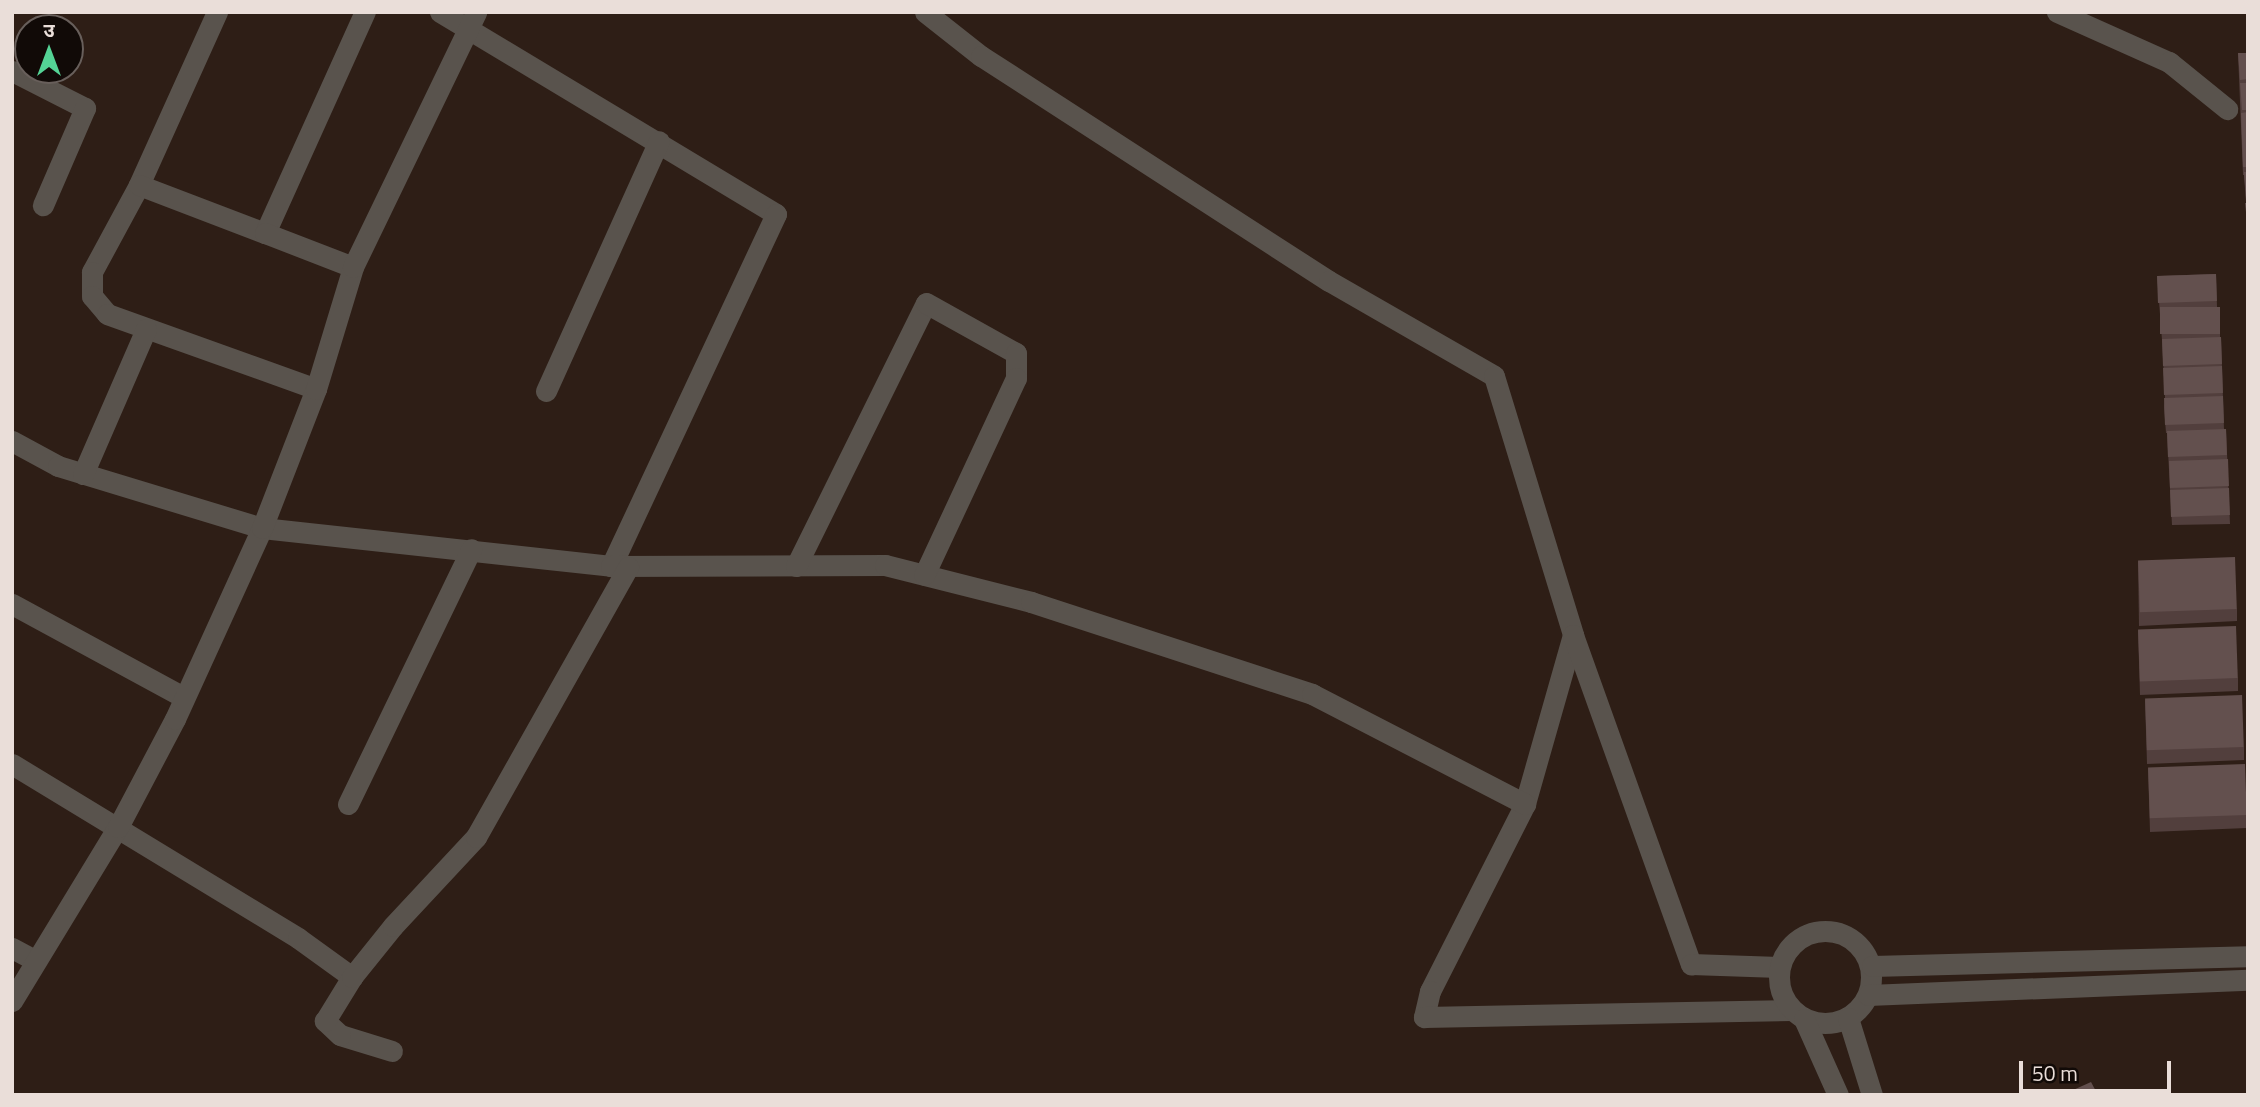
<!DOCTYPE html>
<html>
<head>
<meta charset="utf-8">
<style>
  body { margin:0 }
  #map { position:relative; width:2260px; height:1107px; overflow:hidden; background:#2e1e16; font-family:"Titillium Web","Noto Sans Devanagari",sans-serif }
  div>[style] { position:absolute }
  .minor>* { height:21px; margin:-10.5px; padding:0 10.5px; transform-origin:10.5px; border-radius:10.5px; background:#59534d }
  .minor>.ring { margin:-10.5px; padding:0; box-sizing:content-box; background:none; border:21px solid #59534d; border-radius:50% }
  .wall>* { inset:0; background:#523f3d }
  .building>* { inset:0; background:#63504e; transform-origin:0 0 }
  span { translate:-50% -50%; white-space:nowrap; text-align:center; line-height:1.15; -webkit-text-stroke:6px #110a07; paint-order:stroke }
  .frame { position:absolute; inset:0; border:14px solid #eaded9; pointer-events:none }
  .north { position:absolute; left:14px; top:14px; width:70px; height:70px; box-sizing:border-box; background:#110a07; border:2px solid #685f5b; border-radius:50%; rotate:0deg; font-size:19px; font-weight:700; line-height:28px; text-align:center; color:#eaded9 }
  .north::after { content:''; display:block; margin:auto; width:24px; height:32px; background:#54d395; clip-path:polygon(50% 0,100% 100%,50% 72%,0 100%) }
  .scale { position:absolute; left:2019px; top:1061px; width:152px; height:32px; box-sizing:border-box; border:4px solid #eaded9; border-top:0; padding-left:9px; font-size:21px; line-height:24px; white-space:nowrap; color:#eaded9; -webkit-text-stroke:5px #110a07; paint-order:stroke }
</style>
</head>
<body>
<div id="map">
  <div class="minor">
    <i style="left:217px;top:12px;width:190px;rotate:114.3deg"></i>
    <i style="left:139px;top:185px;width:99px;rotate:118.4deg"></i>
    <i style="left:92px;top:272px;width:24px;rotate:90deg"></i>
    <i style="left:92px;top:296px;width:23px;rotate:50deg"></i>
    <i style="left:107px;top:314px;width:222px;rotate:19.7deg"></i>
    <i style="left:440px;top:12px;width:392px;rotate:31deg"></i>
    <i style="left:776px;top:214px;width:389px;rotate:115.1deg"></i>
    <i style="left:925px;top:12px;width:71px;rotate:38.2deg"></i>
    <i style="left:981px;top:56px;width:414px;rotate:32.9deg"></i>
    <i style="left:1329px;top:281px;width:190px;rotate:29.9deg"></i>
    <i style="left:1494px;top:376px;width:271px;rotate:73deg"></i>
    <i style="left:1573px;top:635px;width:176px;rotate:105.9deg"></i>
    <i style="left:1525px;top:804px;width:210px;rotate:116.9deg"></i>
    <i style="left:1430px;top:991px;width:27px;rotate:103deg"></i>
    <i style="left:1424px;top:1017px;width:367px;rotate:-1.1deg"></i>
    <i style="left:2057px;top:12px;width:123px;rotate:24.1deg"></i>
    <i style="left:2169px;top:62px;width:75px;rotate:39deg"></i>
    <i style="left:12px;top:71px;width:82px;rotate:26.9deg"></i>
    <i style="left:85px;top:108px;width:106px;rotate:113.4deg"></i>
    <i style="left:139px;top:185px;width:135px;rotate:20.9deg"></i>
    <i style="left:265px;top:233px;width:243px;rotate:-65.7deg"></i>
    <i style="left:265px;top:233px;width:94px;rotate:21.1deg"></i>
    <i style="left:546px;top:391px;width:274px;rotate:-65.7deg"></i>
    <i style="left:12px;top:441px;width:52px;rotate:28.5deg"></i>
    <i style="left:58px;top:466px;width:213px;rotate:16.9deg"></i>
    <i style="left:262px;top:528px;width:351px;rotate:6.2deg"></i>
    <i style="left:611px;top:566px;width:274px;rotate:-0.2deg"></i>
    <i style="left:885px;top:565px;width:151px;rotate:14.2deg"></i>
    <i style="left:1031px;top:602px;width:296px;rotate:18.1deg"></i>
    <i style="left:1312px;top:694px;width:240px;rotate:27.3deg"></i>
    <i style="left:83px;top:474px;width:158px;rotate:-66.5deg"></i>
    <i style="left:796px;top:566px;width:293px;rotate:-63.7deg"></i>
    <i style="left:926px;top:303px;width:103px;rotate:29.1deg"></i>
    <i style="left:1016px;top:353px;width:25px;rotate:90deg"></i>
    <i style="left:1016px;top:378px;width:217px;rotate:115deg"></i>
    <i style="left:12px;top:604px;width:195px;rotate:28.5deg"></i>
    <i style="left:1573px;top:635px;width:350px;rotate:70.3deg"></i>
    <i style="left:1691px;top:964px;width:88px;rotate:2deg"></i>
    <i style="left:12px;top:764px;width:335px;rotate:31.3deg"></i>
    <i style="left:298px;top:938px;width:67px;rotate:35.8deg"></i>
    <i style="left:348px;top:804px;width:283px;rotate:-64.2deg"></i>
    <i class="ring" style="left:1779px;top:931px;width:71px;height:71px"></i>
    <i style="left:12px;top:948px;width:27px;rotate:28deg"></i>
    <i style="left:1872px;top:966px;width:376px;rotate:-1.5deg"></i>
    <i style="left:1868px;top:995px;width:380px;rotate:-2.3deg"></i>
    <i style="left:12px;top:1001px;width:204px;rotate:-58.7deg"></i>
    <i style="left:118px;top:827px;width:122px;rotate:-62.2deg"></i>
    <i style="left:175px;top:719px;width:210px;rotate:-65.5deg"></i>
    <i style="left:262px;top:528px;width:149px;rotate:-68.8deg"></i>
    <i style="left:316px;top:389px;width:127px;rotate:-73.1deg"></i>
    <i style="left:353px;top:267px;width:283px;rotate:-64.2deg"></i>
    <i style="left:1848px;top:1018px;width:81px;rotate:72.7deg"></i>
    <i style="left:1804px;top:1019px;width:83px;rotate:65.9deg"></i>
    <i style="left:392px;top:1051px;width:54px;rotate:-162.9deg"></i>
    <i style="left:340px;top:1035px;width:21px;rotate:-137deg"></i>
    <i style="left:325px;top:1021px;width:52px;rotate:-58.5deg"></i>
    <i style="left:352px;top:977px;width:65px;rotate:-51.2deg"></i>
    <i style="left:393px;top:926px;width:122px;rotate:-47deg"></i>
    <i style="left:476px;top:837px;width:310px;rotate:-60.6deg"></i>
  </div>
  <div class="wall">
    <i style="clip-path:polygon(2238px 53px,2248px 53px,2248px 250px,2246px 203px,2244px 175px,2243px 175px)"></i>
    <i style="clip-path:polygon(2216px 274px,2217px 307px,2220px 307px,2220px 337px,2221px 337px,2224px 429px,2226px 429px,2230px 524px,2172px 525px,2167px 433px,2166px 433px,2164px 407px,2165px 398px,2162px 340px,2157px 276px)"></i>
    <i style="clip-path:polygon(2138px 561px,2237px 609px,2237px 621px,2139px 626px)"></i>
    <i style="clip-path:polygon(2138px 630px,2238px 678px,2238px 691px,2140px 695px)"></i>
    <i style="clip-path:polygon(2145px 700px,2244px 747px,2244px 760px,2147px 764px)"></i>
    <i style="clip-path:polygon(2148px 768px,2247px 815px,2247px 828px,2150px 832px)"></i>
  </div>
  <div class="building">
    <i style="clip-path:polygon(2238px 53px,2248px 53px,2248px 79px,2240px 80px)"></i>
    <i style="clip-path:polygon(2240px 83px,2248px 83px,2248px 110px,2242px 110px)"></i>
    <i style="clip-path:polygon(2248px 112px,2248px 167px,2243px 167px,2241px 113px)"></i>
    <i style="clip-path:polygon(2244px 172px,2248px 172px,2248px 199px,2246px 199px)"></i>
    <i style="clip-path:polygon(2245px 203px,2248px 203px,2248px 230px)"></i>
    <i style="left:2216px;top:274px;width:27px;height:59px;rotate:88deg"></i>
    <i style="left:2220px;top:307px;width:27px;height:60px;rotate:90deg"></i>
    <i style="left:2221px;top:337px;width:27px;height:59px;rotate:88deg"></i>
    <i style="left:2222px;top:366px;width:27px;height:59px;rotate:88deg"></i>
    <i style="left:2223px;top:396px;width:27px;height:59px;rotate:88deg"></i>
    <i style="left:2226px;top:429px;width:26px;height:59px;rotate:88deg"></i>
    <i style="left:2228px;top:459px;width:27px;height:59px;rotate:88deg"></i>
    <i style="left:2229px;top:488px;width:27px;height:59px;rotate:88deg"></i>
    <i style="left:2235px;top:557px;width:52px;height:97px;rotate:88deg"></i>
    <i style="left:2236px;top:626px;width:52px;height:98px;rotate:88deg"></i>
    <i style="left:2242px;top:695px;width:52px;height:97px;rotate:88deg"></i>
    <i style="left:2245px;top:764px;width:51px;height:97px;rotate:88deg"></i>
    <i style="clip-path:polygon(2091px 1082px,2098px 1095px,2062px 1095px)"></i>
  </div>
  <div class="frame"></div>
  <div class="north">उ</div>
  <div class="scale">50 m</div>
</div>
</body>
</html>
